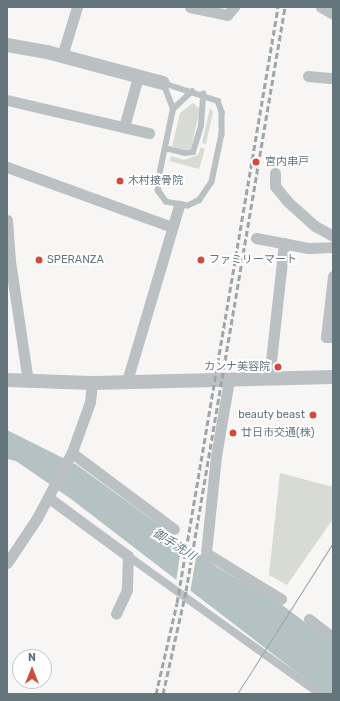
<!DOCTYPE html>
<html>
<head>
<meta charset="utf-8">
<style>
  body { margin:0 }
  #map { position:relative; width:340px; height:701px; overflow:hidden; background:#f7f6f4; font-family:Rubik,"Noto Sans JP",sans-serif }
  div>[style] { position:absolute }
  .green>* { inset:0; background:#d7dbd3 }
  .water>* { inset:0; background:#b5c2c4 }
  .pier>* { inset:0; background:#f7f6f4 }
  .service>* { height:5.5px; margin:-2.75px; padding:0 2.75px; transform-origin:2.75px; border-radius:2.75px; background:#bbc1c3 }
  .pedestrian>* { height:8px; margin:-4px; padding:0 4px; transform-origin:4px; border-radius:4px; background:#bbc1c3 }
  .minor>* { height:11px; margin:-5.5px; padding:0 5.5px; transform-origin:5.5px; border-radius:5.5px; background:#bbc1c3 }
  .tertiary>* { height:14px; margin:-7px; padding:0 7px; transform-origin:7px; border-radius:7px; background:#bbc1c3 }
  .tram>* { height:1px; margin:-0.5px; padding:0 0.5px; transform-origin:0.5px; border-radius:0.5px; background:#9ea6a9 }
  .rail>* { height:3px; margin-top:-1.5px; transform-origin:0; background:repeating-linear-gradient(90deg,#9ea6a9 0 6px,transparent 0 9px) }
  .dots>* { width:11px; height:11px; translate:-50% -50%; box-sizing:border-box; border:2px solid #fff; border-radius:50% }
  span { translate:-50% -50%; white-space:nowrap; text-align:center; line-height:1.15; -webkit-text-stroke:4px #fff; paint-order:stroke }
  .poi-label { font-size:11px; color:#64757c }
  .left { translate:0 -50%; text-align:left }
  .right { translate:-100% -50%; text-align:right }
  .water-label { font-size:12px; color:#647a7e; font-style:italic }
  .frame { position:absolute; inset:0; border:8px solid #64757c; pointer-events:none }
  .north { position:absolute; left:12px; top:649px; width:40px; height:40px; box-sizing:border-box; background:#fff; border:1px solid #c1c8cb; border-radius:50%; rotate:0deg; font-size:11px; font-weight:700; line-height:16px; text-align:center; color:#64757c }
  .north::after { content:''; display:block; margin:auto; width:14px; height:18px; background:#d24a38; clip-path:polygon(50% 0,100% 100%,50% 72%,0 100%) }
</style>
</head>
<body>
<div id="map">
  <div class="green">
    <i style="clip-path:polygon(193px 103px,200px 109px,191px 148px,185px 150px,172px 146px,180px 113px)"></i>
    <i style="clip-path:polygon(210px 108px,213px 112px,206px 144px,202px 143px)"></i>
    <i style="clip-path:polygon(201px 147px,205px 149px,199px 169px,170px 161px,171px 156px,184px 160px,198px 155px)"></i>
    <i style="clip-path:polygon(280px 473px,333px 487px,333px 519px,287px 585px,269px 575px)"></i>
  </div>
  <div class="water">
    <i style="clip-path:polygon(7px 430px,77px 465px,217px 567px,282px 605px,333px 643px,333px 694px,325px 694px,71px 499px,16px 461px,7px 459px)"></i>
  </div>
  <div class="pier">
    <i style="clip-path:polygon(182px 542px,197px 552px,190px 593px,176px 582px)"></i>
  </div>
  <div class="service">
    <i style="left:163px;top:83px;width:58px;rotate:18.1deg"></i>
    <i style="left:218px;top:101px;width:12px;rotate:70deg"></i>
    <i style="left:222px;top:112px;width:22px;rotate:90deg"></i>
    <i style="left:222px;top:134px;width:49px;rotate:101.8deg"></i>
    <i style="left:212px;top:182px;width:22px;rotate:124deg"></i>
    <i style="left:200px;top:200px;width:13px;rotate:153deg"></i>
    <i style="left:188px;top:206px;width:22px;rotate:-170deg"></i>
    <i style="left:166px;top:202px;width:14px;rotate:-126deg"></i>
    <i style="left:158px;top:191px;width:20px;rotate:-84deg"></i>
    <i style="left:160px;top:171px;width:63px;rotate:-78.2deg"></i>
    <i style="left:173px;top:109px;width:28px;rotate:-111deg"></i>
    <i style="left:173px;top:109px;width:26px;rotate:-43deg"></i>
    <i style="left:165px;top:148px;width:21px;rotate:14deg"></i>
    <i style="left:185px;top:153px;width:8px;rotate:-7deg"></i>
    <i style="left:193px;top:152px;width:27px;rotate:-73deg"></i>
    <i style="left:201px;top:126px;width:32px;rotate:-86deg"></i>
  </div>
  <div class="pedestrian">
    <i style="left:128px;top:556px;width:236px;rotate:35.7deg"></i>
  </div>
  <div class="minor">
    <i style="left:190px;top:7px;width:38px;rotate:12deg"></i>
    <i style="left:227px;top:15px;width:11px;rotate:-49deg"></i>
    <i style="left:321px;top:7px;width:14px;rotate:30deg"></i>
    <i style="left:62px;top:56px;width:51px;rotate:-73deg"></i>
    <i style="left:308px;top:76px;width:25px;rotate:5deg"></i>
    <i style="left:7px;top:100px;width:146px;rotate:13.1deg"></i>
    <i style="left:124px;top:127px;width:52px;rotate:-74.4deg"></i>
    <i style="left:7px;top:167px;width:176px;rotate:20deg"></i>
    <i style="left:275px;top:173px;width:13px;rotate:90deg"></i>
    <i style="left:275px;top:186px;width:19px;rotate:51deg"></i>
    <i style="left:287px;top:201px;width:38px;rotate:42deg"></i>
    <i style="left:315px;top:226px;width:21px;rotate:29deg"></i>
    <i style="left:7px;top:220px;width:41px;rotate:85.8deg"></i>
    <i style="left:10px;top:261px;width:121px;rotate:81.5deg"></i>
    <i style="left:256px;top:238px;width:53px;rotate:10.9deg"></i>
    <i style="left:308px;top:248px;width:25px;rotate:-2deg"></i>
    <i style="left:333px;top:276px;width:61px;rotate:96.5deg"></i>
    <i style="left:326px;top:337px;width:7px"></i>
    <i style="left:269px;top:379px;width:137px;rotate:-83.7deg"></i>
    <i style="left:229px;top:380px;width:77px;rotate:99.7deg"></i>
    <i style="left:216px;top:456px;width:98px;rotate:95.9deg"></i>
    <i style="left:206px;top:553px;width:88px;rotate:31.5deg"></i>
    <i style="left:127px;top:381px;width:183px;rotate:-73.5deg"></i>
    <i style="left:72px;top:453px;width:127px;rotate:36.7deg"></i>
    <i style="left:49px;top:498px;width:98px;rotate:36.3deg"></i>
    <i style="left:128px;top:556px;width:34px;rotate:92deg"></i>
    <i style="left:127px;top:590px;width:26px;rotate:115deg"></i>
    <i style="left:7px;top:563px;width:54px;rotate:-56.3deg"></i>
    <i style="left:37px;top:518px;width:75px;rotate:-62.1deg"></i>
    <i style="left:72px;top:452px;width:53px;rotate:-70.2deg"></i>
    <i style="left:90px;top:402px;width:19px;rotate:-84deg"></i>
    <i style="left:309px;top:619px;width:31px;rotate:38deg"></i>
  </div>
  <div class="tertiary">
    <i style="left:7px;top:45px;width:41px;rotate:9.9deg"></i>
    <i style="left:47px;top:52px;width:120px;rotate:15deg"></i>
    <i style="left:7px;top:380px;width:85px;rotate:2deg"></i>
    <i style="left:92px;top:383px;width:241px;rotate:-1.4deg"></i>
  </div>
  <div class="tram">
    <i style="left:237px;top:694px;width:179px;rotate:-57.6deg"></i>
  </div>
  <div class="rail">
    <i style="left:156px;top:694px;width:93px;rotate:-77deg"></i>
    <i style="left:177px;top:603px;width:604px;rotate:-80.38deg"></i>
    <i style="left:163px;top:694px;width:106px;rotate:-77.4deg"></i>
    <i style="left:186px;top:591px;width:592px;rotate:-80.38deg"></i>
  </div>
  <div class="dots">
    <i style="left:256px;top:162px;background:#d24a38"></i>
    <i style="left:120px;top:181px;background:#d24a38"></i>
    <i style="left:39px;top:260px;background:#d24a38"></i>
    <i style="left:201px;top:260px;background:#d24a38"></i>
    <i style="left:278px;top:367px;background:#d24a38"></i>
    <i style="left:313px;top:415px;background:#d24a38"></i>
    <i style="left:233px;top:433px;background:#d24a38"></i>
  </div>
  <div class="poi-label">
    <span class="left" style="left:265px;top:162px">宮内串戸</span>
    <span class="left" style="left:128px;top:181px">木村接骨院</span>
    <span class="left" style="left:47px;top:260px">SPERANZA</span>
    <span class="left" style="left:209px;top:260px">ファミリーマート</span>
    <span class="right" style="left:270px;top:367px">カンナ美容院</span>
    <span class="right" style="left:305px;top:415px">beauty beast</span>
    <span class="left" style="left:241px;top:433px">廿日市交通(株)</span>
  </div>
  <div class="water-label">
    <span style="left:174px;top:545px;rotate:32deg">御手洗川</span>
  </div>
  <div class="frame"></div>
  <div class="north">N</div>
</div>
</body>
</html>
